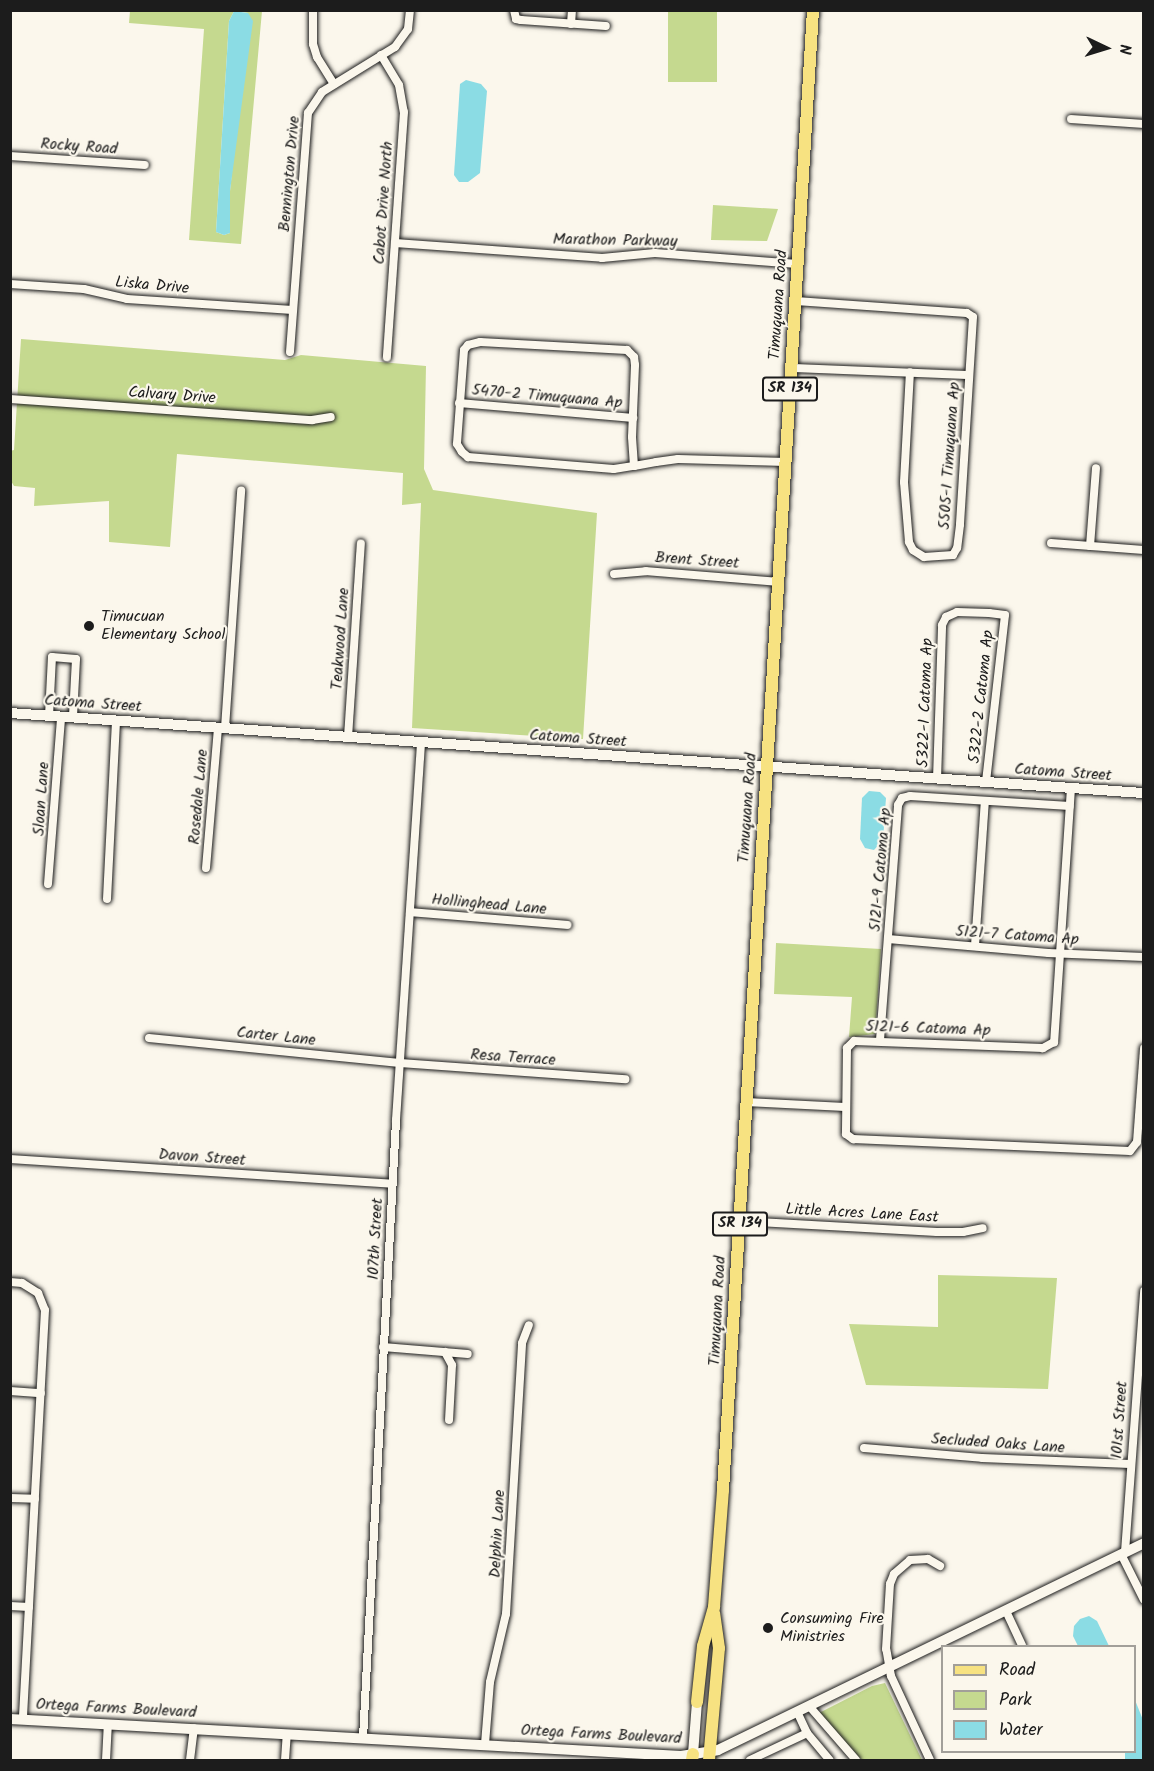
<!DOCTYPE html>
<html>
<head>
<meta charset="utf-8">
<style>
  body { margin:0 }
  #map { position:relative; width:1154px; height:1771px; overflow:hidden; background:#fbf7ec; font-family:Kalam,sans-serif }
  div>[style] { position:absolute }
  .green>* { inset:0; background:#c5d98f; transform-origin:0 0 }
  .water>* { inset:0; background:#8bdce4 }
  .roads { filter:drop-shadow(0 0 2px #1c1c1c) drop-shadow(0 0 2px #1c1c1c) }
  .street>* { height:8px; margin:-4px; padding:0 4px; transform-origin:4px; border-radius:4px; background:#fbf7ec }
  .secondary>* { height:10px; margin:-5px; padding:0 5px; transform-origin:5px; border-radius:5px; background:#fbf7ec }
  .primary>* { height:12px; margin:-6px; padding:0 6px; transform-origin:6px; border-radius:6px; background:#f7e281 }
  .dots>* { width:16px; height:16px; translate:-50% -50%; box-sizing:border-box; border:3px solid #fbf7ec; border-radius:50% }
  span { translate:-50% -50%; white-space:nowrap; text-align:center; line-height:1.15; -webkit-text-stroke:4.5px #fbf7ec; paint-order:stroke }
  .shield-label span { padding:2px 4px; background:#fbf7ec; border:2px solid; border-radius:4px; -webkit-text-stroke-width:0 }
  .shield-label { font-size:15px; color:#1c1c1c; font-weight:700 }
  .street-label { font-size:16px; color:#1c1c1c }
  .poi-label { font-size:16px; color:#1c1c1c }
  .left { translate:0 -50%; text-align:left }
  .frame { position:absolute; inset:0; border:12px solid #1c1c1c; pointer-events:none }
  .legend { position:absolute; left:941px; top:1645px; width:195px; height:108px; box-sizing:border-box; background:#fbf7ec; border:2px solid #a29f99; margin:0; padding:8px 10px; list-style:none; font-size:18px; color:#1c1c1c }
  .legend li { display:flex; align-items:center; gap:12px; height:30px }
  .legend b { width:30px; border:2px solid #a29f99 }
  .north { position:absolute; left:1076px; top:18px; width:60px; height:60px; -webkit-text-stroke:4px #fbf7ec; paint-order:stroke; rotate:94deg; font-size:16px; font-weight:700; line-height:24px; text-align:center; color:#1c1c1c }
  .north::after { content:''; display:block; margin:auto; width:21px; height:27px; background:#1c1c1c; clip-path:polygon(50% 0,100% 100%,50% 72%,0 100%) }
</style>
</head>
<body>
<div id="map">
  <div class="green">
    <i style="clip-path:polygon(130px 11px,234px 11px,229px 21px,216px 232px,224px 235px,230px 233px,230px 191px,248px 13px,237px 11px,262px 11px,241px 244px,189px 240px,204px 29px,129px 23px)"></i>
    <i style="left:668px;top:11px;width:49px;height:71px"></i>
    <i style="clip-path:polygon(713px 205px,778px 209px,767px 241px,711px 240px)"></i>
    <i style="clip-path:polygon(21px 339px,285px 360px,301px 355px,426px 366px,424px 469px,433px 490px,597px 513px,583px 739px,412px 728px,421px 503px,402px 505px,403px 473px,177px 454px,170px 547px,109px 542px,109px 501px,34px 506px,35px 488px,14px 486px,11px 481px,10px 451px,14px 450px)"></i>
    <i style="clip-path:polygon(776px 943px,881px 949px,875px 1034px,849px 1037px,852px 997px,774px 994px)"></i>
    <i style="clip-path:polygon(938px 1275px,1057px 1278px,1048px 1389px,866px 1385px,849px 1324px,938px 1327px)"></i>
    <i style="clip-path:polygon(885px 1683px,922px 1760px,862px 1760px,819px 1713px,872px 1686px)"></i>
  </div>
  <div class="water">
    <i style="clip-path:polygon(234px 11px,248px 13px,253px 21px,230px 191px,230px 233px,224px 235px,216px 232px,229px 21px)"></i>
    <i style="clip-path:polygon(466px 80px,481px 84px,487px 91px,480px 173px,468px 182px,459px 182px,454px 175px,460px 84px)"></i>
    <i style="clip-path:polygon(869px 791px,880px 792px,886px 798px,883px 840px,874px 850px,865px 848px,860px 839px,862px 798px)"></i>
    <i style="clip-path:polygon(1089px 1616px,1097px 1621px,1109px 1646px,1078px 1646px,1073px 1636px,1074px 1626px,1080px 1619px)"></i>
    <i style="clip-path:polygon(1135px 1700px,1143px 1720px,1143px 1760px,1125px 1760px,1125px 1752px,1134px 1752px)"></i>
  </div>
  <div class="roads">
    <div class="street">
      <i style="left:313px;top:10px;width:34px;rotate:90deg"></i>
      <i style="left:313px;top:44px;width:14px;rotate:73deg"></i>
      <i style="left:317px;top:57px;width:32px;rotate:58deg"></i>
      <i style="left:514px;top:10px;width:9px;rotate:77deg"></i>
      <i style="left:516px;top:19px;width:5px;rotate:11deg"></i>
      <i style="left:521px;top:20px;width:85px;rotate:4deg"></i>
      <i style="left:571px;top:24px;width:14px;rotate:-86deg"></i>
      <i style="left:381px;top:55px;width:35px;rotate:59deg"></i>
      <i style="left:399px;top:85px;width:27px;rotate:80deg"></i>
      <i style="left:404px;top:112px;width:246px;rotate:94deg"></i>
      <i style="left:1071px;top:119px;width:73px;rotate:3.9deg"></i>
      <i style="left:10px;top:156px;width:135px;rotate:3.8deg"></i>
      <i style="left:395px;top:243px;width:208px;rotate:4.1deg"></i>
      <i style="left:602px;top:258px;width:53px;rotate:-5.4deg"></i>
      <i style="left:655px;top:253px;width:143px;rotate:4.4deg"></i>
      <i style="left:10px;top:284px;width:74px;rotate:3.9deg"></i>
      <i style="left:84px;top:289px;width:44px;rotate:13.1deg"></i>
      <i style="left:127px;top:299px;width:166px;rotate:3.8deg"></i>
      <i style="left:796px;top:301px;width:171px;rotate:4deg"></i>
      <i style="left:967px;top:313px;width:7px;rotate:34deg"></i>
      <i style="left:973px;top:317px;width:208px;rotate:93.6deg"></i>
      <i style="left:960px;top:525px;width:23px;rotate:97deg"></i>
      <i style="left:957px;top:548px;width:8px;rotate:120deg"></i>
      <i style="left:953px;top:555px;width:29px;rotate:176deg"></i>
      <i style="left:924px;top:557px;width:13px;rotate:-148deg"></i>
      <i style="left:913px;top:550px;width:9px;rotate:-117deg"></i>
      <i style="left:909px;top:542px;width:60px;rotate:-94.8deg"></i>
      <i style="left:904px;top:482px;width:110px;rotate:-86.9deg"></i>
      <i style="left:290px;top:352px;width:240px;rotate:-85.7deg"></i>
      <i style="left:308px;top:113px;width:25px;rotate:-56deg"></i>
      <i style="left:322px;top:92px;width:86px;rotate:-31.7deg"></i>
      <i style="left:395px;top:47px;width:22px;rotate:-54deg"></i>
      <i style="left:408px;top:29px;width:19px;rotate:-84deg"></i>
      <i style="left:792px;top:368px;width:177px;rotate:2.3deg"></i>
      <i style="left:10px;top:399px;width:303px;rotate:4deg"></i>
      <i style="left:312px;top:420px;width:19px;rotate:-9deg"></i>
      <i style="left:459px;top:403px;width:175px;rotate:4.9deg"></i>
      <i style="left:634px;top:466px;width:29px;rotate:-94deg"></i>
      <i style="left:632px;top:437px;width:72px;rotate:-87.6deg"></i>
      <i style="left:635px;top:365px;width:8px;rotate:-97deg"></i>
      <i style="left:634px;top:357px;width:10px;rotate:-135deg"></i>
      <i style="left:627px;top:350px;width:147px;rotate:-176.9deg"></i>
      <i style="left:480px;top:342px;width:12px;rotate:166deg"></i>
      <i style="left:468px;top:345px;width:6px;rotate:129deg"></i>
      <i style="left:464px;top:350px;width:94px;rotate:94.3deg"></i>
      <i style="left:457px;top:444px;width:9px;rotate:58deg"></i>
      <i style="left:462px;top:452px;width:8px;rotate:40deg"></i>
      <i style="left:468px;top:457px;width:146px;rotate:4.7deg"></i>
      <i style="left:614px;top:469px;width:20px;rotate:-9deg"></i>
      <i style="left:634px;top:466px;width:22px;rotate:-10deg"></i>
      <i style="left:656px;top:462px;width:22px;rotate:-8deg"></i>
      <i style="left:678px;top:459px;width:108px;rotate:1.6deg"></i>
      <i style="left:1051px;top:543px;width:93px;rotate:4.3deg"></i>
      <i style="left:1090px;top:546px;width:78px;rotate:-85.6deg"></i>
      <i style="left:614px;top:574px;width:32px;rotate:-5deg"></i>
      <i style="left:646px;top:571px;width:133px;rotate:4.7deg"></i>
      <i style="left:49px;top:716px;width:59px;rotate:-87.1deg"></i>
      <i style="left:52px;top:657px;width:24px;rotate:5deg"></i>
      <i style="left:76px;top:659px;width:58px;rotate:93deg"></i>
      <i style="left:225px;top:728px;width:238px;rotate:-86.1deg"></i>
      <i style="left:348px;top:737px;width:194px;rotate:-86.2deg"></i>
      <i style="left:937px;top:779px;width:154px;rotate:-88.1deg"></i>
      <i style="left:942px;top:625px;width:9px;rotate:-63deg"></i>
      <i style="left:946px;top:617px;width:12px;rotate:-24deg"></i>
      <i style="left:957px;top:612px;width:32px;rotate:2deg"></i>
      <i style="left:989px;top:613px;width:16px;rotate:7deg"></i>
      <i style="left:1005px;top:615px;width:168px;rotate:96.5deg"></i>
      <i style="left:1071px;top:788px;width:255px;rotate:93.8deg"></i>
      <i style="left:1054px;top:1042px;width:13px;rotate:151deg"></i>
      <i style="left:1043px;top:1048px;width:189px;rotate:-177.9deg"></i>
      <i style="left:854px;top:1041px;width:10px;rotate:135deg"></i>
      <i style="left:847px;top:1048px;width:86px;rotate:90.7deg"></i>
      <i style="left:846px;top:1134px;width:9px;rotate:36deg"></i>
      <i style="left:853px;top:1139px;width:277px;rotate:2.5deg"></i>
      <i style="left:1130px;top:1151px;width:11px;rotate:-52deg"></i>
      <i style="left:1137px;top:1142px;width:94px;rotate:-85.7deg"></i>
      <i style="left:206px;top:868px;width:141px;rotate:-85.1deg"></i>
      <i style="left:48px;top:884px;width:168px;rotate:-85.5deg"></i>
      <i style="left:107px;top:899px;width:179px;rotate:-87.1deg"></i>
      <i style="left:410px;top:912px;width:158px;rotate:4.7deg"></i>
      <i style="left:888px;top:939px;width:161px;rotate:5deg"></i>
      <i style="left:1048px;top:953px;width:96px;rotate:2.4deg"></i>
      <i style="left:975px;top:946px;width:145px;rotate:-86.1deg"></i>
      <i style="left:149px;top:1038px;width:252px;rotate:5.7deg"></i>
      <i style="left:400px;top:1063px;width:226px;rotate:4.1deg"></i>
      <i style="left:880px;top:1040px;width:236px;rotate:-85.6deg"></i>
      <i style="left:898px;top:805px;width:8px;rotate:-60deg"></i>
      <i style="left:902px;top:798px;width:8px;rotate:-14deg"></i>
      <i style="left:910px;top:796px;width:160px;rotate:3.6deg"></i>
      <i style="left:746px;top:1102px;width:99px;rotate:2.9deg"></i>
      <i style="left:10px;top:1159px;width:383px;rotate:3.7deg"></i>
      <i style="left:740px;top:1221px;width:197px;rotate:3.2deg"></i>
      <i style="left:937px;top:1232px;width:26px"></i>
      <i style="left:963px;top:1232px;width:20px;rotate:-11deg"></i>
      <i style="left:10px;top:1282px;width:12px;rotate:5deg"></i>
      <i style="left:22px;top:1283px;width:19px;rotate:32deg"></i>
      <i style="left:38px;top:1293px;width:18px;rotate:68deg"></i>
      <i style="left:45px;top:1310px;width:410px;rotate:93.1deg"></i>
      <i style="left:383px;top:1347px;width:85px;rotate:4.7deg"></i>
      <i style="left:445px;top:1352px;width:15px;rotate:62deg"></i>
      <i style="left:452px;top:1365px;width:55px;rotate:93.1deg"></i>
      <i style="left:10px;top:1391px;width:31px;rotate:4deg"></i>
      <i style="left:864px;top:1448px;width:118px;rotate:4.8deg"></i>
      <i style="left:982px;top:1458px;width:148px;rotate:2.3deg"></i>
      <i style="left:10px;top:1498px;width:25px;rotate:2deg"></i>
      <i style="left:1125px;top:1552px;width:262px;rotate:-85.8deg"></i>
      <i style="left:1121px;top:1554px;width:51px;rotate:63.4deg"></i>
      <i style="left:10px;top:1606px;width:19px;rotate:3deg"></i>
      <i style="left:1006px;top:1611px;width:38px;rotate:65deg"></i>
      <i style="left:810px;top:1707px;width:70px;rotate:49deg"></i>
      <i style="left:807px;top:1733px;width:35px;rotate:50deg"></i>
      <i style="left:363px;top:1738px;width:619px;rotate:-86.94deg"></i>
      <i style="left:396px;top:1120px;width:378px;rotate:-86.2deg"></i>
      <i style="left:485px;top:1744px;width:62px;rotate:-85.4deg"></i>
      <i style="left:490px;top:1682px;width:70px;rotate:-76.8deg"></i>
      <i style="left:506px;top:1614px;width:271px;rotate:-86.6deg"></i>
      <i style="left:522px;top:1343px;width:19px;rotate:-69deg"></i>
      <i style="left:106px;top:1760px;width:36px;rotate:-87deg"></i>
      <i style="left:190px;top:1760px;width:32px;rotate:-83deg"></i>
      <i style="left:285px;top:1760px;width:26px;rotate:-86deg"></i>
      <i style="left:750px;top:1760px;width:63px;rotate:-25.3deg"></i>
      <i style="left:807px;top:1733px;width:23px;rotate:-115deg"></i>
      <i style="left:930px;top:1760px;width:93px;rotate:-114.9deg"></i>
      <i style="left:891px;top:1676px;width:27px;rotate:-100deg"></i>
      <i style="left:886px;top:1649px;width:65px;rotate:-86.5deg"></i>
      <i style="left:890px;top:1584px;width:11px;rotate:-68deg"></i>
      <i style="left:894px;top:1574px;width:21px;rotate:-41deg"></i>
      <i style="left:910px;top:1560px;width:18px;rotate:-3deg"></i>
      <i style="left:928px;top:1559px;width:14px;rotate:30deg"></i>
    </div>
    <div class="secondary">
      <i style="left:10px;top:713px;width:1137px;rotate:4.04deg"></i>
      <i style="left:10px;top:1719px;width:672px;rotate:3.16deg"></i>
      <i style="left:681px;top:1756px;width:37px;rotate:-9deg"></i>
      <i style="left:718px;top:1750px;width:474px;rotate:-25.9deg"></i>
      <i style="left:693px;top:1754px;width:52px;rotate:-85.6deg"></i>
    </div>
    <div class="primary">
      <i style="left:697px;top:1702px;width:56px;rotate:-83.9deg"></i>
      <i style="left:703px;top:1646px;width:41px;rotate:-74.2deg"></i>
      <i style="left:714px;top:1607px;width:117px;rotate:-85.6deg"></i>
      <i style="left:723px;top:1490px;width:1483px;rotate:-86.52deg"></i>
      <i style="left:692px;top:1760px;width:6px;rotate:-81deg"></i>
      <i style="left:709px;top:1760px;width:112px;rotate:-84.9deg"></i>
      <i style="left:719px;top:1648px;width:35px;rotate:-98deg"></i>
    </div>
  </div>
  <div class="dots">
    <i style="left:89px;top:626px;background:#1c1c1c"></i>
    <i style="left:768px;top:1628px;background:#1c1c1c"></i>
  </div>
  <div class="shield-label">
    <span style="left:790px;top:389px">SR 134</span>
    <span style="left:740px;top:1224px">SR 134</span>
  </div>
  <div class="street-label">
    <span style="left:79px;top:147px;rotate:4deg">Rocky Road</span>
    <span style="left:290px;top:174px;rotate:-85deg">Bennington Drive</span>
    <span style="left:384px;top:203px;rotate:-86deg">Cabot Drive North</span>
    <span style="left:615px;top:241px;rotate:1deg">Marathon Parkway</span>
    <span style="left:152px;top:286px;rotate:5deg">Liska Drive</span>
    <span style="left:779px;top:305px;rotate:-86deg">Timuquana Road</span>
    <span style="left:172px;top:396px;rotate:4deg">Calvary Drive</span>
    <span style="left:547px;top:397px;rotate:5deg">5470-2 Timuquana Ap</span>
    <span style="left:950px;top:456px;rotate:-86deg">5505-1 Timuquana Ap</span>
    <span style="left:697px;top:561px;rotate:4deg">Brent Street</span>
    <span style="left:341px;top:639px;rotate:-86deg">Teakwood Lane</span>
    <span style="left:982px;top:697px;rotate:-84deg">5322-2 Catoma Ap</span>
    <span style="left:926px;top:703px;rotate:-88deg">5322-1 Catoma Ap</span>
    <span style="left:93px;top:704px;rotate:4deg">Catoma Street</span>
    <span style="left:578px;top:739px;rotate:4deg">Catoma Street</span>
    <span style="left:1063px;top:773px;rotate:4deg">Catoma Street</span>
    <span style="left:199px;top:797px;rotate:-85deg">Rosedale Lane</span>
    <span style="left:42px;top:799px;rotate:-86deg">Sloan Lane</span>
    <span style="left:748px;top:808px;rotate:-86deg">Timuquana Road</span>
    <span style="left:881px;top:870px;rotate:-85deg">5121-9 Catoma Ap</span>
    <span style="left:489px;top:905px;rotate:5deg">Hollinghead Lane</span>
    <span style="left:1017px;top:936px;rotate:4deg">5121-7 Catoma Ap</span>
    <span style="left:928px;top:1029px;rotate:2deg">5121-6 Catoma Ap</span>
    <span style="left:276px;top:1037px;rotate:6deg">Carter Lane</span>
    <span style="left:513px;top:1058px;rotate:4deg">Resa Terrace</span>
    <span style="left:202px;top:1158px;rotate:4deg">Davon Street</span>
    <span style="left:862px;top:1214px;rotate:3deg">Little Acres Lane East</span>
    <span style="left:376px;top:1239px;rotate:-87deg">107th Street</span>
    <span style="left:718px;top:1311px;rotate:-87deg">Timuquana Road</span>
    <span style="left:1120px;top:1420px;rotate:-86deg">101st Street</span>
    <span style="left:998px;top:1444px;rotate:4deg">Secluded Oaks Lane</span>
    <span style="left:498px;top:1534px;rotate:-87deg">Delphin Lane</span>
    <span style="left:116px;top:1709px;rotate:3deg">Ortega Farms Boulevard</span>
    <span style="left:601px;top:1735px;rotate:3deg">Ortega Farms Boulevard</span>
  </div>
  <div class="poi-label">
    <span class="left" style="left:101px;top:626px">Timucuan<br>Elementary School</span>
    <span class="left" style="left:780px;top:1628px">Consuming Fire<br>Ministries</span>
  </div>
  <div class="frame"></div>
  <ul class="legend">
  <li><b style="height:8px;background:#f7e281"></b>Road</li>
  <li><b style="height:16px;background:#c5d98f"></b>Park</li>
  <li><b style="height:16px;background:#8bdce4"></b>Water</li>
  </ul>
  <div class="north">N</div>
</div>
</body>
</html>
